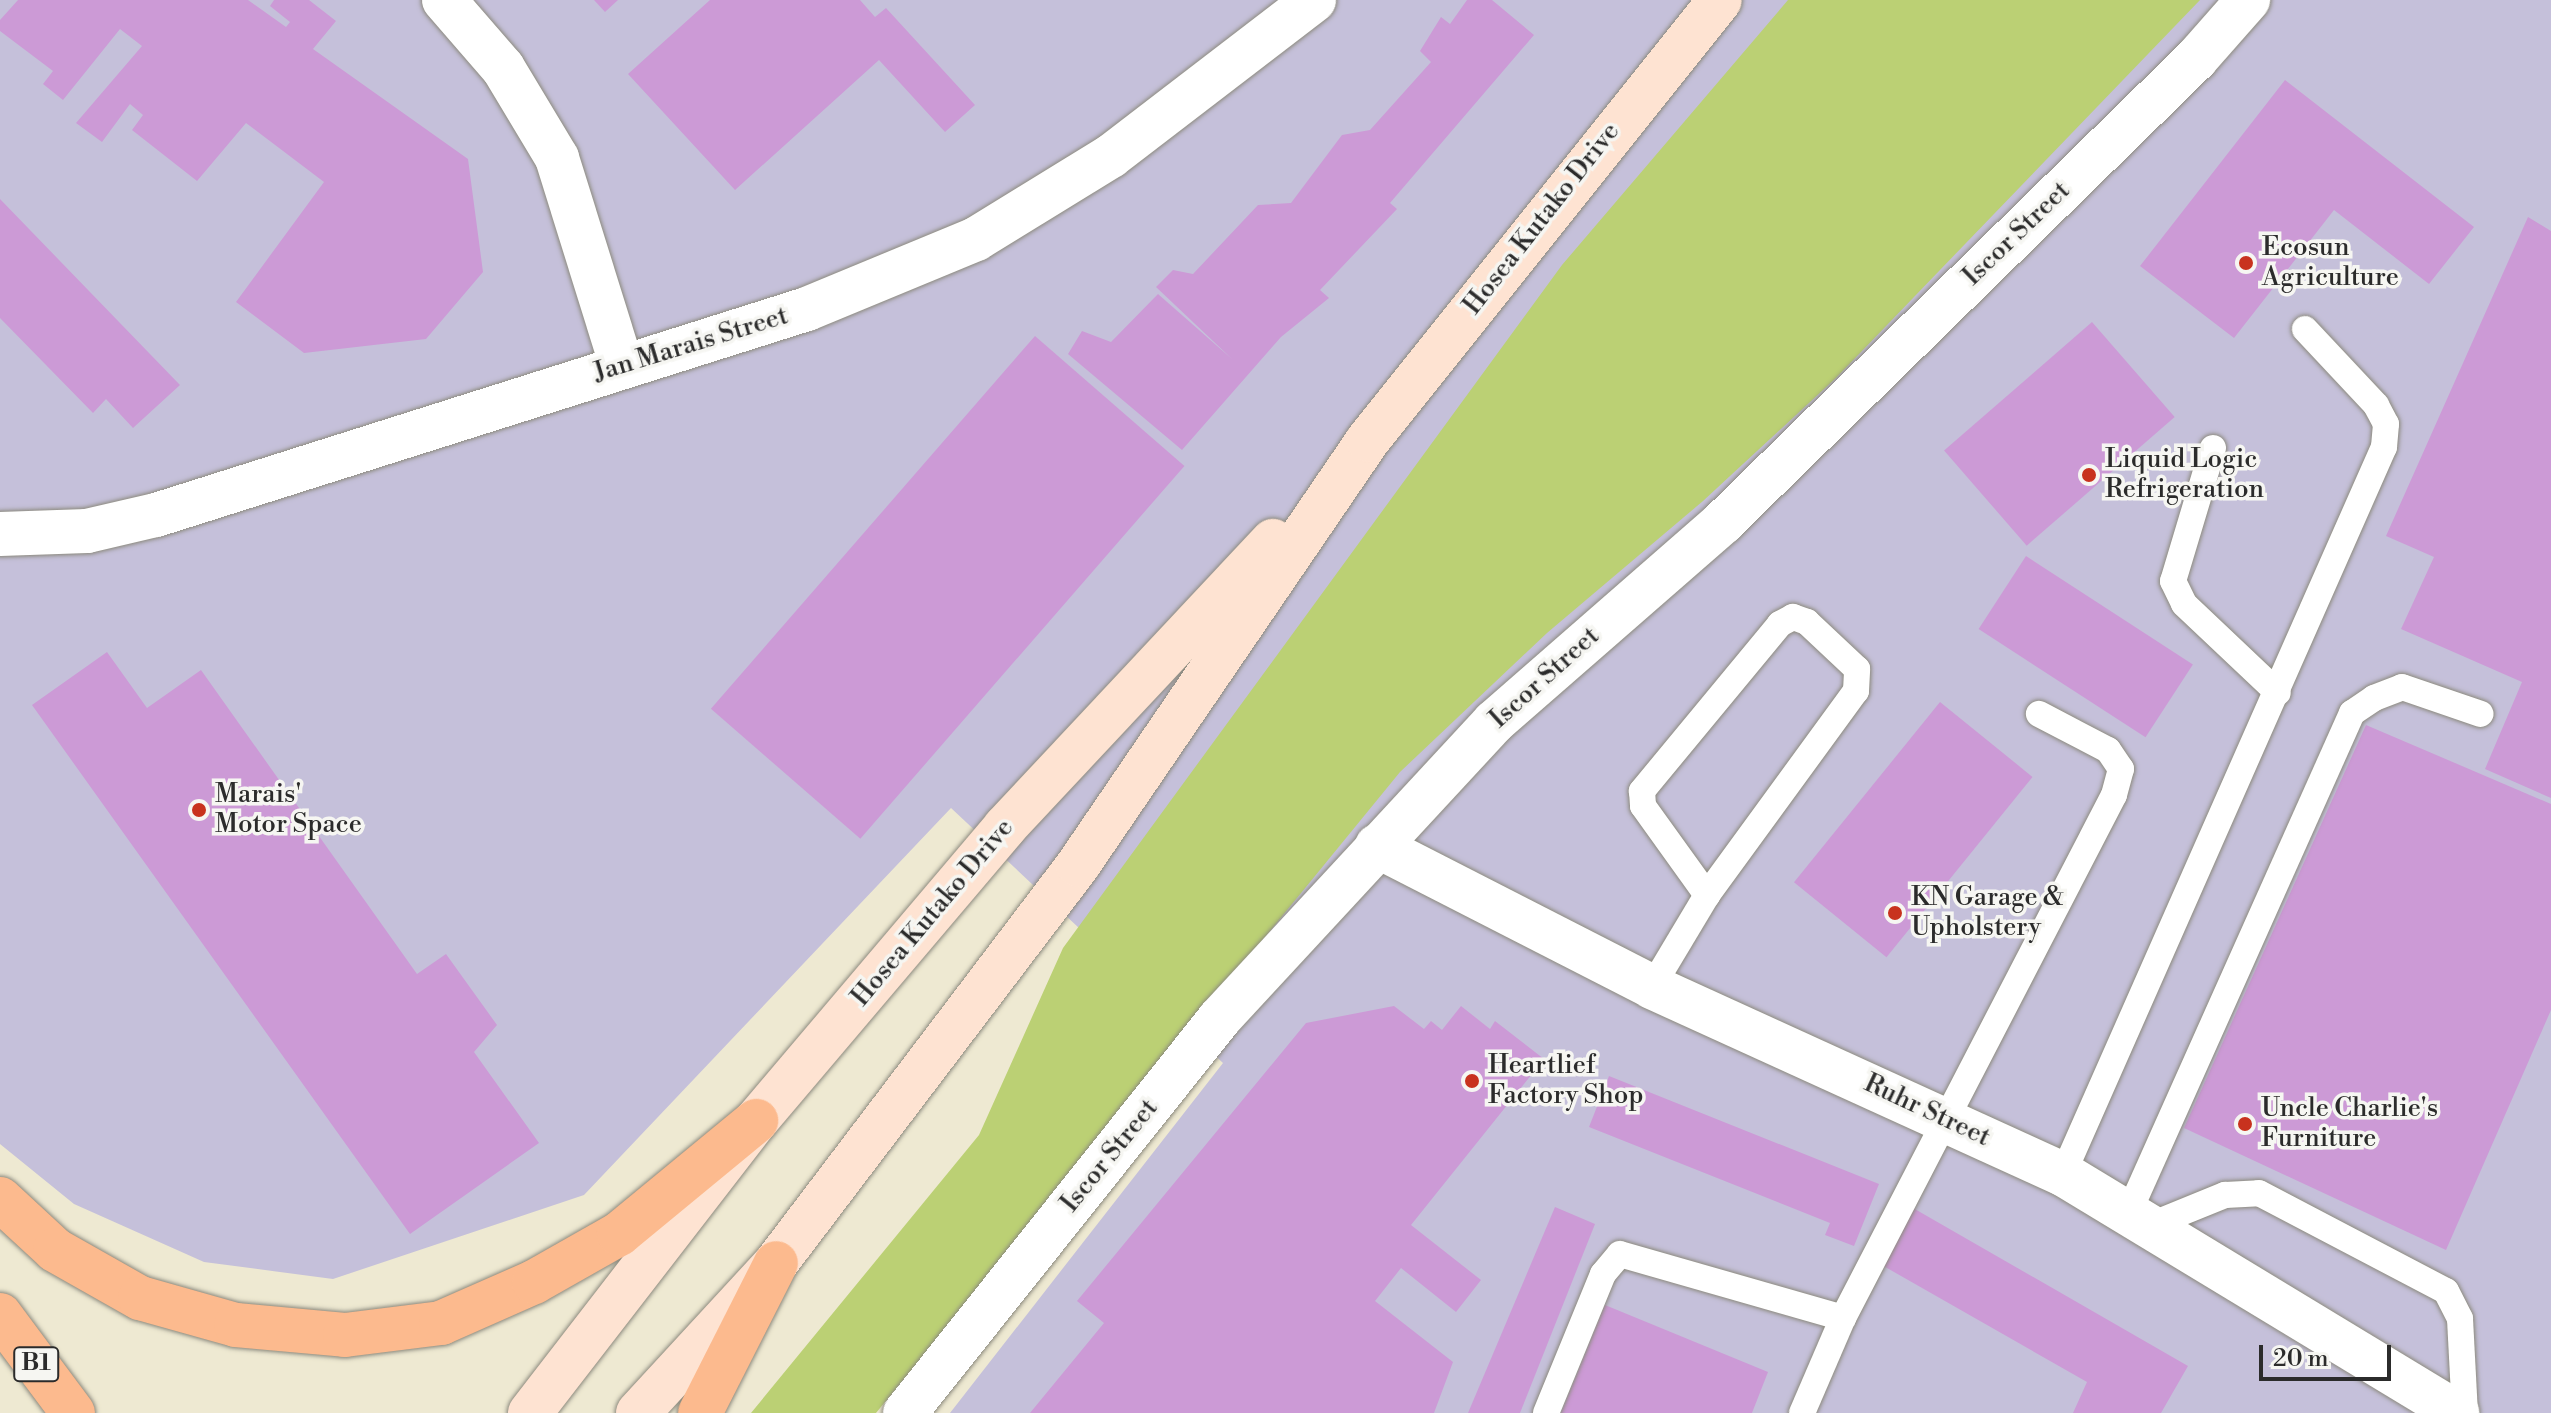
<!DOCTYPE html>
<html>
<head>
<meta charset="utf-8">
<style>
  body { margin:0 }
  #map { position:relative; width:2551px; height:1413px; overflow:hidden; background:#eee9d2; font-family:"Libre Bodoni",serif }
  div>[style] { position:absolute }
  .industrial>* { inset:0; background:#c5c0da }
  .green>* { inset:0; background:#bbd074 }
  .building>* { inset:0; background:#cc9ad6; transform-origin:0 0 }
  .roads { filter:drop-shadow(0 0 2px #8c8a7e) drop-shadow(0 0 2px #8c8a7e) }
  .service>* { height:26px; margin:-13px; padding:0 13px; transform-origin:13px; border-radius:13px; background:#fff }
  .minor>* { height:44px; margin:-22px; padding:0 22px; transform-origin:22px; border-radius:22px; background:#fff }
  .secondary>* { height:44px; margin:-22px; padding:0 22px; transform-origin:22px; border-radius:22px; background:#fee3d2 }
  .primary>* { height:44px; margin:-22px; padding:0 22px; transform-origin:22px; border-radius:22px; background:#fcba8e }
  .dots>* { width:22px; height:22px; translate:-50% -50%; box-sizing:border-box; border:4px solid #f6f6f2; border-radius:50% }
  span { translate:-50% -50%; white-space:nowrap; text-align:center; line-height:1.15; -webkit-text-stroke:7px #f6f6f2; paint-order:stroke }
  .shield-label span { padding:2px 6px; background:#f6f6f2; border:2px solid; border-radius:6px; -webkit-text-stroke-width:0 }
  .shield-label { font-size:24px; color:#2b2b2b; font-weight:700 }
  .street-label { font-size:26px; color:#2b2b2b }
  .poi-label { font-size:26px; color:#2b2b2b }
  .left { translate:0 -50%; text-align:left }
  .scale { position:absolute; left:2259px; top:1345px; width:132px; height:36px; box-sizing:border-box; border:4px solid #2b2b2b; border-top:0; padding-left:10px; font-size:24px; line-height:28px; white-space:nowrap; color:#2b2b2b; -webkit-text-stroke:6px #f6f6f2; paint-order:stroke }
</style>
</head>
<body>
<div id="map">
  <div class="industrial">
    <i style="clip-path:polygon(0 0,2551px 0,2551px 1413px,950px 1413px,1223px 1063px,951px 808px,584px 1195px,333px 1279px,204px 1262px,74px 1204px,0 1144px)"></i>
  </div>
  <div class="green">
    <i style="clip-path:polygon(1788px 0,2200px 0,1836px 378px,1703px 501px,1547px 633px,1400px 772px,876px 1413px,751px 1413px,979px 1135px,1063px 948px,1562px 265px)"></i>
  </div>
  <div class="building">
    <i style="clip-path:polygon(18px 0,248px 0,286px 27px,290px 22px,270px 6px,274px 0,309px 0,336px 21px,313px 49px,468px 159px,483px 272px,426px 339px,304px 353px,236px 302px,324px 182px,246px 123px,197px 181px,132px 130px,143px 115px,130px 104px,102px 142px,76px 123px,142px 46px,120px 29px,63px 100px,43px 84px,53px 71px,0 31px,0 20px)"></i>
    <i style="clip-path:polygon(594px 0,618px 0,605px 12px)"></i>
    <i style="clip-path:polygon(710px 0,860px 0,875px 17px,886px 8px,975px 105px,945px 132px,879px 60px,735px 190px,628px 74px)"></i>
    <i style="clip-path:polygon(1467px 0,1492px 0,1534px 35px,1390px 203px,1397px 209px,1320px 290px,1329px 298px,1281px 337px,1182px 450px,1068px 354px,1082px 331px,1111px 342px,1158px 294px,1232px 359px,1156px 287px,1173px 270px,1193px 274px,1258px 205px,1291px 203px,1342px 135px,1370px 130px,1431px 62px,1420px 51px,1441px 17px,1450px 24px)"></i>
    <i style="clip-path:polygon(2285px 80px,2474px 227px,2429px 284px,2334px 210px,2234px 338px,2140px 266px)"></i>
    <i style="clip-path:polygon(0 199px,180px 385px,133px 428px,106px 399px,93px 413px,0 318px)"></i>
    <i style="clip-path:polygon(2528px 217px,2551px 231px,2551px 798px,2485px 769px,2522px 682px,2401px 629px,2434px 557px,2386px 536px)"></i>
    <i style="left:2092px;top:322px;width:126px;height:196px;rotate:49deg"></i>
    <i style="left:1035px;top:336px;width:198px;height:494px;rotate:41deg"></i>
    <i style="left:2026px;top:556px;width:199px;height:87px;rotate:33deg"></i>
    <i style="clip-path:polygon(107px 652px,147px 708px,201px 670px,417px 974px,446px 954px,497px 1025px,474px 1052px,539px 1143px,410px 1234px,32px 705px)"></i>
    <i style="left:1940px;top:702px;width:119px;height:232px;rotate:39deg"></i>
    <i style="clip-path:polygon(2366px 725px,2551px 804px,2551px 1010px,2446px 1250px,2184px 1128px)"></i>
    <i style="clip-path:polygon(1394px 1006px,1424px 1029px,1431px 1021px,1442px 1030px,1461px 1006px,1490px 1029px,1495px 1021px,1544px 1059px,1411px 1225px,1481px 1280px,1456px 1312px,1401px 1268px,1375px 1301px,1453px 1362px,1434px 1413px,1030px 1413px,1104px 1323px,1077px 1301px,1306px 1023px)"></i>
    <i style="clip-path:polygon(1609px 1076px,1879px 1184px,1854px 1246px,1825px 1235px,1830px 1223px,1589px 1127px)"></i>
    <i style="clip-path:polygon(1555px 1207px,1595px 1224px,1520px 1413px,1468px 1413px)"></i>
    <i style="clip-path:polygon(1913px 1208px,2188px 1366px,2161px 1413px,2073px 1413px,2087px 1382px,1880px 1264px)"></i>
    <i style="clip-path:polygon(1605px 1305px,1768px 1372px,1752px 1413px,1561px 1413px)"></i>
  </div>
  <div class="roads">
    <div class="service">
      <i style="left:2213px;top:448px;width:139px;rotate:106.7deg"></i>
      <i style="left:2173px;top:581px;width:25px;rotate:64deg"></i>
      <i style="left:2184px;top:604px;width:129px;rotate:43.4deg"></i>
      <i style="left:1652px;top:987px;width:107px;rotate:-59.1deg"></i>
      <i style="left:1707px;top:895px;width:253px;rotate:-53.9deg"></i>
      <i style="left:1856px;top:691px;width:22px;rotate:-87deg"></i>
      <i style="left:1857px;top:669px;width:69px;rotate:-136.8deg"></i>
      <i style="left:1807px;top:622px;width:15px;rotate:-160deg"></i>
      <i style="left:1793px;top:617px;width:15px;rotate:152deg"></i>
      <i style="left:1780px;top:624px;width:217px;rotate:129.6deg"></i>
      <i style="left:1642px;top:791px;width:15px;rotate:86deg"></i>
      <i style="left:1643px;top:806px;width:110px;rotate:54.3deg"></i>
      <i style="left:2063px;top:1174px;width:795px;rotate:-66.18deg"></i>
      <i style="left:2384px;top:447px;width:23px;rotate:-85deg"></i>
      <i style="left:2386px;top:424px;width:21px;rotate:-118deg"></i>
      <i style="left:2376px;top:405px;width:104px;rotate:-133.1deg"></i>
      <i style="left:2129px;top:1212px;width:547px;rotate:-65.92deg"></i>
      <i style="left:2352px;top:713px;width:27px;rotate:-34deg"></i>
      <i style="left:2374px;top:698px;width:30px;rotate:-21deg"></i>
      <i style="left:2402px;top:687px;width:83px;rotate:18.9deg"></i>
      <i style="left:2151px;top:1225px;width:80px;rotate:-22.1deg"></i>
      <i style="left:2225px;top:1195px;width:34px;rotate:-3deg"></i>
      <i style="left:2259px;top:1193px;width:211px;rotate:27.7deg"></i>
      <i style="left:2446px;top:1291px;width:31px;rotate:63deg"></i>
      <i style="left:2460px;top:1319px;width:94px;rotate:87deg"></i>
      <i style="left:1546px;top:1413px;width:150px;rotate:-67.7deg"></i>
      <i style="left:1603px;top:1274px;width:26px;rotate:-50deg"></i>
      <i style="left:1620px;top:1254px;width:232px;rotate:16deg"></i>
      <i style="left:1802px;top:1413px;width:103px;rotate:-66.7deg"></i>
      <i style="left:1843px;top:1318px;width:589px;rotate:-62.61deg"></i>
      <i style="left:2114px;top:795px;width:27px;rotate:-75deg"></i>
      <i style="left:2121px;top:769px;width:23px;rotate:-124deg"></i>
      <i style="left:2108px;top:750px;width:78px;rotate:-152.4deg"></i>
    </div>
    <div class="minor">
      <i style="left:444px;top:0;width:90px;rotate:49.1deg"></i>
      <i style="left:503px;top:68px;width:105px;rotate:59deg"></i>
      <i style="left:557px;top:158px;width:216px;rotate:72.7deg"></i>
      <i style="left:0;top:534px;width:87px;rotate:-2deg"></i>
      <i style="left:87px;top:531px;width:71px;rotate:-13.1deg"></i>
      <i style="left:156px;top:515px;width:683px;rotate:-17.56deg"></i>
      <i style="left:807px;top:309px;width:183px;rotate:-22.5deg"></i>
      <i style="left:976px;top:239px;width:158px;rotate:-31.6deg"></i>
      <i style="left:1111px;top:156px;width:256px;rotate:-37.5deg"></i>
      <i style="left:1377px;top:846px;width:309px;rotate:27.1deg"></i>
      <i style="left:1652px;top:987px;width:452px;rotate:24.5deg"></i>
      <i style="left:2063px;top:1174px;width:461px;rotate:31.2deg"></i>
      <i style="left:905px;top:1413px;width:505px;rotate:-51.43deg"></i>
      <i style="left:1220px;top:1018px;width:403px;rotate:-47.2deg"></i>
      <i style="left:1494px;top:722px;width:304px;rotate:-41.1deg"></i>
      <i style="left:1723px;top:522px;width:662px;rotate:-44.39deg"></i>
      <i style="left:2196px;top:59px;width:79px;rotate:-48.6deg"></i>
    </div>
    <div class="secondary">
      <i style="left:530px;top:1413px;width:369px;rotate:-52.3deg"></i>
      <i style="left:756px;top:1121px;width:385px;rotate:-49.7deg"></i>
      <i style="left:1005px;top:827px;width:392px;rotate:-46.9deg"></i>
      <i style="left:638px;top:1413px;width:204px;rotate:-47.4deg"></i>
      <i style="left:776px;top:1263px;width:500px;rotate:-52.8deg"></i>
      <i style="left:1078px;top:865px;width:515px;rotate:-55.69deg"></i>
      <i style="left:1368px;top:440px;width:563px;rotate:-51.34deg"></i>
    </div>
    <div class="primary">
      <i style="left:0;top:1199px;width:75px;rotate:42.8deg"></i>
      <i style="left:55px;top:1250px;width:98px;rotate:29.5deg"></i>
      <i style="left:140px;top:1298px;width:100px;rotate:15.7deg"></i>
      <i style="left:236px;top:1325px;width:109px;rotate:5.2deg"></i>
      <i style="left:345px;top:1335px;width:97px;rotate:-7.1deg"></i>
      <i style="left:441px;top:1323px;width:102px;rotate:-23.8deg"></i>
      <i style="left:534px;top:1282px;width:98px;rotate:-29.5deg"></i>
      <i style="left:619px;top:1234px;width:178px;rotate:-39.5deg"></i>
      <i style="left:0;top:1315px;width:122px;rotate:53.3deg"></i>
      <i style="left:700px;top:1413px;width:168px;rotate:-63.1deg"></i>
    </div>
  </div>
  <div class="dots">
    <i style="left:2246px;top:263px;background:#c8321e"></i>
    <i style="left:2089px;top:475px;background:#c8321e"></i>
    <i style="left:199px;top:810px;background:#c8321e"></i>
    <i style="left:1895px;top:913px;background:#c8321e"></i>
    <i style="left:1472px;top:1081px;background:#c8321e"></i>
    <i style="left:2245px;top:1124px;background:#c8321e"></i>
  </div>
  <div class="shield-label">
    <span style="left:36px;top:1364px">B1</span>
  </div>
  <div class="street-label">
    <span style="left:1542px;top:219px;rotate:-52deg">Hosea Kutako Drive</span>
    <span style="left:2017px;top:234px;rotate:-44deg">Iscor Street</span>
    <span style="left:691px;top:345px;rotate:-17deg">Jan Marais Street</span>
    <span style="left:1545px;top:678px;rotate:-42deg">Iscor Street</span>
    <span style="left:933px;top:913px;rotate:-50deg">Hosea Kutako Drive</span>
    <span style="left:1927px;top:1111px;rotate:25deg">Ruhr Street</span>
    <span style="left:1110px;top:1156px;rotate:-51deg">Iscor Street</span>
  </div>
  <div class="poi-label">
    <span class="left" style="left:2262px;top:263px">Ecosun<br>Agriculture</span>
    <span class="left" style="left:2105px;top:475px">Liquid Logic<br>Refrigeration</span>
    <span class="left" style="left:215px;top:810px">Marais'<br>Motor Space</span>
    <span class="left" style="left:1911px;top:913px">KN Garage &amp;<br>Upholstery</span>
    <span class="left" style="left:1488px;top:1081px">Heartlief<br>Factory Shop</span>
    <span class="left" style="left:2261px;top:1124px">Uncle Charlie's<br>Furniture</span>
  </div>
  <div class="scale">20 m</div>
</div>
</body>
</html>
